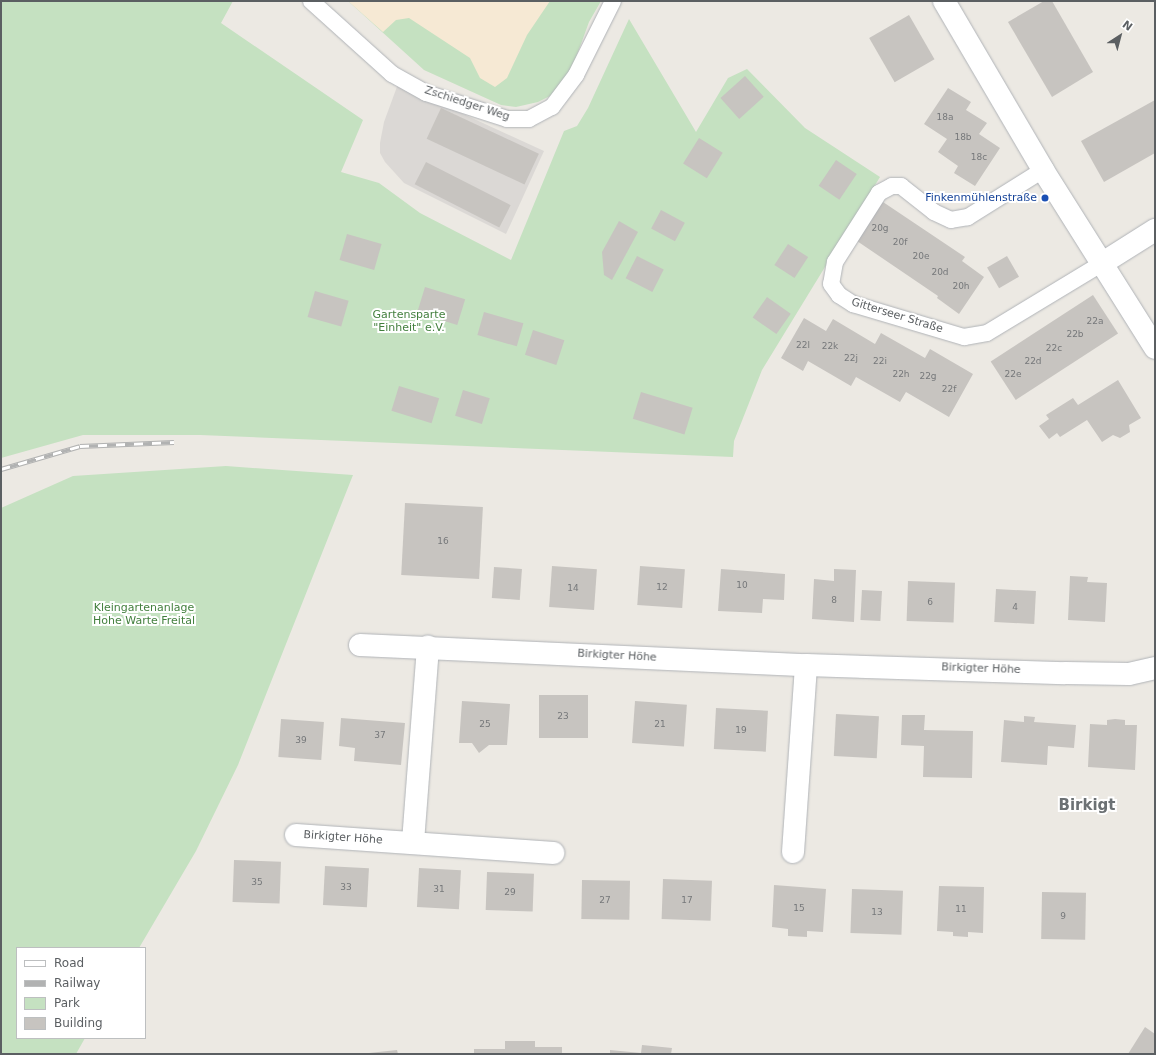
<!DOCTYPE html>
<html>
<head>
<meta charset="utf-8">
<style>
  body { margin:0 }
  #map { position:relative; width:1156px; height:1055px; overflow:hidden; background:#ece9e3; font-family:"DejaVu Sans",sans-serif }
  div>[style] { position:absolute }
  .industrial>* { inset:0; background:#dbd8d5 }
  .green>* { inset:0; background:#c5e1c1 }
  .sand>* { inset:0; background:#f6e9d4 }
  .building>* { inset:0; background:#c7c4c0; transform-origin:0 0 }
  .roads { filter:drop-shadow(0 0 1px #b0b3b7) drop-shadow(0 0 1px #b0b3b7) }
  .service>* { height:16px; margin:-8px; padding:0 8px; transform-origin:8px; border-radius:8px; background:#fff }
  .minor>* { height:22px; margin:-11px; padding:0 11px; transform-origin:11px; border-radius:11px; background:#fff }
  .rail>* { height:4.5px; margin-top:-2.25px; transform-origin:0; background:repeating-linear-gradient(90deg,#fff 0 9px,#b1b2b2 0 18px); box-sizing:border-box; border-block:1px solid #b1b2b2 }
  .dots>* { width:11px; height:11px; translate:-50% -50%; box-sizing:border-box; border:2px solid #fff; border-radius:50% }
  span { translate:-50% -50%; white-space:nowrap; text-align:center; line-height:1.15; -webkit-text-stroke:4px #fff; paint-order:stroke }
  .number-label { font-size:9px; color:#76787a }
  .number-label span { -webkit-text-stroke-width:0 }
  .street-label { font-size:11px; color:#5b5f62 }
  .transit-label { font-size:11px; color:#164399 }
  .right { translate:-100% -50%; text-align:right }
  .park-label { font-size:11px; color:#427f3d }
  .district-label { font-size:15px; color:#6c7174; font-weight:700 }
  .frame { position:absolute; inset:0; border:2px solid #5b5f62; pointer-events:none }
  .legend { position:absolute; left:16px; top:947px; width:130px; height:92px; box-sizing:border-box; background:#fff; border:1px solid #bdbfc0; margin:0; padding:5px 7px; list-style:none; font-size:12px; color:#5b5f62 }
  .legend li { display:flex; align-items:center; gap:8px; height:20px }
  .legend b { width:20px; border:1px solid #bdbfc0 }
  .north { position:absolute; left:1100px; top:16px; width:40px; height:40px; -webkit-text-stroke:3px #fff; paint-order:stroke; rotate:36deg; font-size:11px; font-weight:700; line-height:16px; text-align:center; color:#5b5f62 }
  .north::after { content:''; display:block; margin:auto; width:14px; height:18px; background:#5b5f62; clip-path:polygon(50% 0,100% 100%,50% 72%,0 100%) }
</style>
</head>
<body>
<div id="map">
  <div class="industrial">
    <i style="clip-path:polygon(398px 84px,544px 151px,506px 234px,404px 183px,385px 162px,380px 153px,380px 143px,384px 122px)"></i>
  </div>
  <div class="green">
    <i style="clip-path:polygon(1px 1px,233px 1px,221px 23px,363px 120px,341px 172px,379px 183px,420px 213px,511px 260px,564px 131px,577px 126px,588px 108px,629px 19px,696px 132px,728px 78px,747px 69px,805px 128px,880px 177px,762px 370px,734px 441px,733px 457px,200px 435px,83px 435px,1px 458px)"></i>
    <i style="clip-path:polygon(348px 1px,601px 1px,589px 22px,570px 74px,556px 93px,538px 102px,516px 107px,501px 105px,424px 70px)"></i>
    <i style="clip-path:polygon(226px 466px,353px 475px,238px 765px,196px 851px,139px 948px,17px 948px,17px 1038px,85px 1038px,76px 1054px,1px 1054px,1px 508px,73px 476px)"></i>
  </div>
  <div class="sand">
    <i style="clip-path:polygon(348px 1px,550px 1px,527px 35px,507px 78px,495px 87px,480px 78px,470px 58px,409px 18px,396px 20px,383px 32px)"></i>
  </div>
  <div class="building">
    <i style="clip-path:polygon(1044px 1px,1052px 1px,1093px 72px,1052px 97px,1008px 22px)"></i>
    <i style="left:909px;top:15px;width:51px;height:46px;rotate:60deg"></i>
    <i style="left:745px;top:76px;width:28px;height:33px;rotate:48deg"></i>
    <i style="clip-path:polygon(948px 88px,971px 102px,966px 110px,987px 123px,979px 134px,1000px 148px,975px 186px,954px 173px,958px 166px,938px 152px,947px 139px,924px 124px)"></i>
    <i style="clip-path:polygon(1155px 100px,1155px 153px,1104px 182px,1081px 141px)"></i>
    <i style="left:441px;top:108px;width:108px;height:34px;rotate:25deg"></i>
    <i style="left:699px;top:138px;width:28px;height:30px;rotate:32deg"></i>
    <i style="left:836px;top:160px;width:25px;height:31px;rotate:34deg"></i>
    <i style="left:426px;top:162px;width:95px;height:25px;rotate:27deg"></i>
    <i style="clip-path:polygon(883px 202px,965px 257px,962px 261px,984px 277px,959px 314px,937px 298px,938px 296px,857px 241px)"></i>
    <i style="left:661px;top:210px;width:27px;height:21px;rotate:28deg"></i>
    <i style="clip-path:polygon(619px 221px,638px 232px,612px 280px,604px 275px,602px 252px)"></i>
    <i style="left:347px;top:234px;width:36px;height:27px;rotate:16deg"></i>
    <i style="left:788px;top:244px;width:24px;height:25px;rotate:33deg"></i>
    <i style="left:637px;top:256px;width:30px;height:25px;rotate:27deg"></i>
    <i style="left:1007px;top:256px;width:24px;height:23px;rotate:60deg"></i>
    <i style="left:425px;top:287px;width:42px;height:27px;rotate:17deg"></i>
    <i style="left:315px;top:291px;width:35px;height:27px;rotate:16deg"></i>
    <i style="left:1093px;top:295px;width:46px;height:122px;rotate:57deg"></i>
    <i style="left:767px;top:297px;width:29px;height:25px;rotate:35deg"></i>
    <i style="left:484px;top:312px;width:41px;height:24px;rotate:16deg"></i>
    <i style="clip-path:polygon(804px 318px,826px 331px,833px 319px,875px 344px,881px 333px,925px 358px,930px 349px,973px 374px,949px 417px,906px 392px,900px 402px,856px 377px,851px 386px,808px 361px,803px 371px,781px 358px)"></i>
    <i style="left:533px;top:330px;width:33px;height:26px;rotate:18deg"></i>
    <i style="clip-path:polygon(1118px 380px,1141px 418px,1129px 425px,1130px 432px,1120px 438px,1113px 435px,1102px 442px,1087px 420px,1060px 437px,1057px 433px,1049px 439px,1039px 426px,1049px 419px,1046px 415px,1073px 398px,1078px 405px)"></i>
    <i style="left:399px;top:386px;width:42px;height:26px;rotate:17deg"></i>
    <i style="left:463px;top:390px;width:28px;height:27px;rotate:17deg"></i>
    <i style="left:641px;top:392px;width:54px;height:28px;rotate:17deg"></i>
    <i style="left:405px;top:503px;width:78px;height:72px;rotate:3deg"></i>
    <i style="left:552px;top:566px;width:45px;height:41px;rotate:4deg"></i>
    <i style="left:640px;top:566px;width:45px;height:39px;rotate:4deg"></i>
    <i style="left:494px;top:567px;width:28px;height:31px;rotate:4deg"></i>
    <i style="clip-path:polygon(721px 569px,785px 574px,784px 600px,763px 599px,762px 613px,718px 611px)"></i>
    <i style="clip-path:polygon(834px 569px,856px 570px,854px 622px,812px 619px,814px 579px,834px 581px)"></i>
    <i style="clip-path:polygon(1070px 576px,1088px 577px,1087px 582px,1107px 583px,1105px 622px,1068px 620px)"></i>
    <i style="left:908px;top:581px;width:47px;height:40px;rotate:2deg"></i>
    <i style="left:996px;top:589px;width:40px;height:33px;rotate:3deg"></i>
    <i style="left:862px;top:590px;width:20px;height:30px;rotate:3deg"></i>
    <i style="left:539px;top:695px;width:49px;height:43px"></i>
    <i style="clip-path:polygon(462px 701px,510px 704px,507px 745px,489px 745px,479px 753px,472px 743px,459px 743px)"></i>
    <i style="left:635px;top:701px;width:52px;height:42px;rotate:4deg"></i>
    <i style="left:716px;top:708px;width:52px;height:41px;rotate:3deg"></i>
    <i style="left:836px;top:714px;width:43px;height:42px;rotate:3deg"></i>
    <i style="clip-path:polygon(902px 715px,925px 715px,924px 730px,973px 731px,972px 778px,923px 777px,924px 746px,901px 745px)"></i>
    <i style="clip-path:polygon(1024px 716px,1035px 717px,1034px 722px,1076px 725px,1074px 748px,1048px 746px,1047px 765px,1001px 762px,1004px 720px,1024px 722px)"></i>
    <i style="clip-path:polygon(341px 718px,405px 723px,401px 765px,354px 761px,355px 748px,339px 746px)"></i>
    <i style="left:281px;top:719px;width:43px;height:38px;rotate:4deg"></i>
    <i style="clip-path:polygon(1115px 719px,1125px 720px,1125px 725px,1137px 725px,1135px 770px,1088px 767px,1090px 724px,1107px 725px,1107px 720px)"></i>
    <i style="left:234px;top:860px;width:47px;height:42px;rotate:2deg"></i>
    <i style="left:325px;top:866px;width:44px;height:39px;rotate:3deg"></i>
    <i style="left:419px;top:868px;width:42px;height:39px;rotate:3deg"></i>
    <i style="left:487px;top:872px;width:47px;height:38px;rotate:2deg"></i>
    <i style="left:663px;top:879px;width:49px;height:40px;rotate:2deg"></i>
    <i style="left:582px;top:880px;width:48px;height:39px;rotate:1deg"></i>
    <i style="clip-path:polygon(774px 885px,826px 889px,823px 932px,807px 931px,807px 937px,788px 936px,788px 929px,772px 927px)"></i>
    <i style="clip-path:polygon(939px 886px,984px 887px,983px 933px,968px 932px,968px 937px,953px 936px,953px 932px,937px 931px)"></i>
    <i style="left:852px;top:889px;width:51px;height:44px;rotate:2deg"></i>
    <i style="left:1042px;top:892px;width:44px;height:47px;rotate:1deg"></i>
    <i style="clip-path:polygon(1145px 1027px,1155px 1034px,1155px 1054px,1128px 1054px)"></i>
    <i style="clip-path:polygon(505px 1041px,535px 1041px,535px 1047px,562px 1047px,562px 1054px,474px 1054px,474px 1049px,505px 1049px)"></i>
    <i style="clip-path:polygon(642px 1045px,672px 1048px,671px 1054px,610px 1054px,610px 1050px,641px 1053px)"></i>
    <i style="clip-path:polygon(397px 1050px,398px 1054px,369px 1054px,369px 1053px)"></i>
  </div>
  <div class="roads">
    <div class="service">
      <i style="left:311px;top:1px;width:109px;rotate:42deg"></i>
      <i style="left:392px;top:74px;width:39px;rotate:29deg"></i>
      <i style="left:426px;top:93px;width:85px;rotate:17.8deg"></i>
      <i style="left:507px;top:119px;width:22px"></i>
      <i style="left:529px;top:119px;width:26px;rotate:-28deg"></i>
      <i style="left:552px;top:107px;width:40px;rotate:-53deg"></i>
      <i style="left:576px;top:75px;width:83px;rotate:-63.4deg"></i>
      <i style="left:1043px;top:170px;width:89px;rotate:147.9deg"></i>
      <i style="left:968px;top:217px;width:17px;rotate:170deg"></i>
      <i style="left:951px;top:220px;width:19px;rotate:-155deg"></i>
      <i style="left:934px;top:212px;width:42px;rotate:-141.8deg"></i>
      <i style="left:901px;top:186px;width:9px;rotate:180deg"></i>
      <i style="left:892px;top:186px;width:15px;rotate:152deg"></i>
      <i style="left:879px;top:193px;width:82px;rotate:122.5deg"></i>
      <i style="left:835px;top:262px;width:22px;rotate:100deg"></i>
      <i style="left:831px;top:284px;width:14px;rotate:54deg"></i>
      <i style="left:839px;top:295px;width:17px;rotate:33deg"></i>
      <i style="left:853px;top:304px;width:116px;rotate:16.6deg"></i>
      <i style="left:964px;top:337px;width:23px;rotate:-10deg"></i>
      <i style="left:987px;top:333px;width:133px;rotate:-31.2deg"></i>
    </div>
    <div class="minor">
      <i style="left:944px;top:1px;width:196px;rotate:59.6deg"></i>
      <i style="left:1043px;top:170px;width:210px;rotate:57.8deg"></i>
      <i style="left:1101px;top:264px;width:64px;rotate:-32.2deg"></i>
      <i style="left:360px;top:645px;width:446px;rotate:2.6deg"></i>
      <i style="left:806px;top:665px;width:259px;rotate:1.8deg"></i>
      <i style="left:1065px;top:673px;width:64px;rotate:0.9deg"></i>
      <i style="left:1129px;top:674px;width:27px;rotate:-13deg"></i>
      <i style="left:296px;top:835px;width:258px;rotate:4deg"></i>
      <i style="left:413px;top:842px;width:196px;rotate:-85.6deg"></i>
      <i style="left:793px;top:852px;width:187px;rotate:-86deg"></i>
    </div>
  </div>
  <div class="rail">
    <i style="left:1px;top:469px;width:82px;rotate:-16.2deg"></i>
    <i style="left:80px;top:446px;width:94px;rotate:-2.4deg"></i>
  </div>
  <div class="dots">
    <i style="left:1045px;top:198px;background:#1a4fb4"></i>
  </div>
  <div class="number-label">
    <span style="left:945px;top:117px">18a</span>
    <span style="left:963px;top:137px">18b</span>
    <span style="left:979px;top:157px">18c</span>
    <span style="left:880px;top:228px">20g</span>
    <span style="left:900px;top:242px">20f</span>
    <span style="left:921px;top:256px">20e</span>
    <span style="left:940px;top:272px">20d</span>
    <span style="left:961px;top:286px">20h</span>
    <span style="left:1095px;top:321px">22a</span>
    <span style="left:1075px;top:334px">22b</span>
    <span style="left:803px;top:345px">22l</span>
    <span style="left:830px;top:346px">22k</span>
    <span style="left:1054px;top:348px">22c</span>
    <span style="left:851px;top:358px">22j</span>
    <span style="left:880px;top:361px">22i</span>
    <span style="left:1033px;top:361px">22d</span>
    <span style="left:901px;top:374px">22h</span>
    <span style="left:1013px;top:374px">22e</span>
    <span style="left:928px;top:376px">22g</span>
    <span style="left:949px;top:389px">22f</span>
    <span style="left:443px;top:541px">16</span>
    <span style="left:742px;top:585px">10</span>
    <span style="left:662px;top:587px">12</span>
    <span style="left:573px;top:588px">14</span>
    <span style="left:834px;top:600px">8</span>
    <span style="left:930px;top:602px">6</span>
    <span style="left:1015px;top:607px">4</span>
    <span style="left:563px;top:716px">23</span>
    <span style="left:485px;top:724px">25</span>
    <span style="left:660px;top:724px">21</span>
    <span style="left:741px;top:730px">19</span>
    <span style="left:380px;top:735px">37</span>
    <span style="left:301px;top:740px">39</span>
    <span style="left:257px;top:882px">35</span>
    <span style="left:346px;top:887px">33</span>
    <span style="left:439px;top:889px">31</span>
    <span style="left:510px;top:892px">29</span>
    <span style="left:605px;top:900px">27</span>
    <span style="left:687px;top:900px">17</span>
    <span style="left:799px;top:908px">15</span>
    <span style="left:961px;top:909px">11</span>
    <span style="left:877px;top:912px">13</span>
    <span style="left:1063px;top:916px">9</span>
  </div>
  <div class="street-label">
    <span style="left:467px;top:104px;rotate:18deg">Zschiedger Weg</span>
    <span style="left:897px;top:316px;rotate:17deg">Gitterseer Straße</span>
    <span style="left:617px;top:656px;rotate:3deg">Birkigter Höhe</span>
    <span style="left:981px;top:669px;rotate:2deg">Birkigter Höhe</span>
    <span style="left:343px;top:838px;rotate:4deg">Birkigter Höhe</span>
  </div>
  <div class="transit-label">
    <span class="right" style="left:1037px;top:198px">Finkenmühlenstraße</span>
  </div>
  <div class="park-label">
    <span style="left:409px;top:322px">Gartensparte<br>"Einheit" e.V.</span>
    <span style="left:144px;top:615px">Kleingartenanlage<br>Hohe Warte Freital</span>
  </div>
  <div class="district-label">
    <span style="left:1087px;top:806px">Birkigt</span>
  </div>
  <div class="frame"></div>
  <ul class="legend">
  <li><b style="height:5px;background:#fff"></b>Road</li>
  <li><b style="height:5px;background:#b1b2b2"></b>Railway</li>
  <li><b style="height:11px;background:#c5e1c1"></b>Park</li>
  <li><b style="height:11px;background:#c7c4c0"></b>Building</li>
  </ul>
  <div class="north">N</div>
</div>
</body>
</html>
